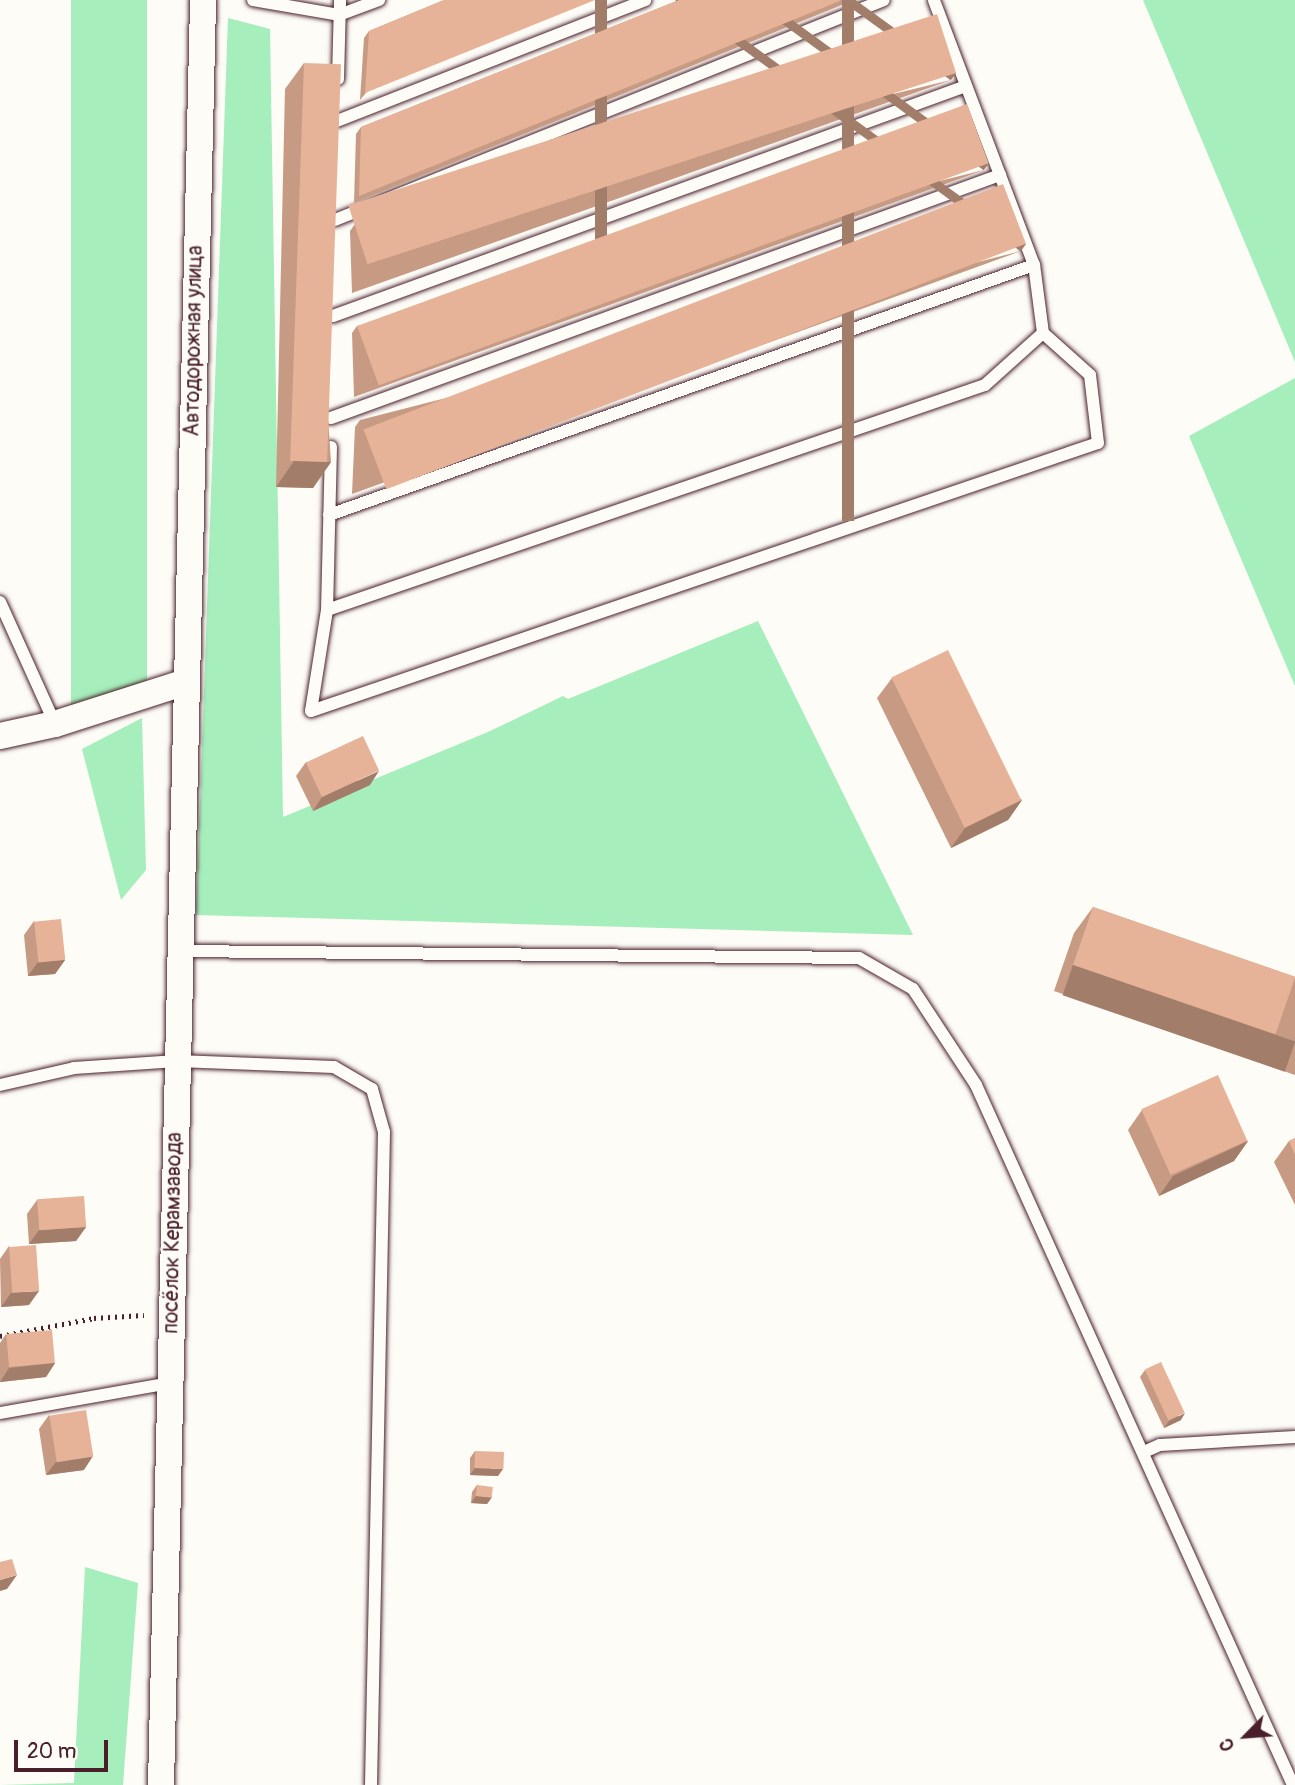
<!DOCTYPE html>
<html>
<head>
<meta charset="utf-8">
<style>
  body { margin:0 }
  #map { position:relative; width:1295px; height:1785px; overflow:hidden; background:#fdfcf7; font-family:Pangolin,sans-serif }
  div>[style] { position:absolute }
  .green>* { inset:0; background:#a6eebb; transform-origin:0 0 }
  .path>* { height:4.5px; margin-top:-2.25px; transform-origin:0; background:repeating-linear-gradient(90deg,#4a1f2b 0 2px,transparent 0 7px) }
  .roads { filter:drop-shadow(0 0 2px #4a1f2b) drop-shadow(0 0 2px #4a1f2b) }
  .lane>* { height:12px; margin:-6px; padding:0 6px; transform-origin:6px; border-radius:6px; background:#fdfcf7 }
  .street>* { height:26px; margin:-13px; padding:0 13px; transform-origin:13px; border-radius:13px; background:#fdfcf7 }
  .wall>* { inset:0; background:#c69a83 }
  .shaded-wall>* { inset:0; background:#a17d6a; transform-origin:0 0 }
  .building>* { inset:0; background:#e6b398; transform-origin:0 0 }
  span { translate:-50% -50%; white-space:nowrap; text-align:center; line-height:1.15; -webkit-text-stroke:5px #fdfcf7; paint-order:stroke }
  .street-label { font-size:21px; color:#4a1f2b }
  .north { position:absolute; left:1211px; top:1701px; width:70px; height:70px; -webkit-text-stroke:5px #fdfcf7; paint-order:stroke; rotate:245deg; font-size:19px; font-weight:700; line-height:28px; text-align:center; color:#4a1f2b }
  .north::after { content:''; display:block; margin:auto; width:24px; height:32px; background:#4a1f2b; clip-path:polygon(50% 0,100% 100%,50% 72%,0 100%) }
  .scale { position:absolute; left:14px; top:1740px; width:94px; height:32px; box-sizing:border-box; border:4px solid #4a1f2b; border-top:0; padding-left:9px; font-size:21px; line-height:24px; white-space:nowrap; color:#4a1f2b; -webkit-text-stroke:5px #fdfcf7; paint-order:stroke }
</style>
</head>
<body>
<div id="map">
  <div class="green">
    <i style="left:71px;top:0;width:76px;height:707px"></i>
    <i style="clip-path:polygon(1143px 0,1295px 0,1295px 362px)"></i>
    <i style="clip-path:polygon(228px 18px,270px 29px,283px 817px,488px 732px,563px 696px,568px 699px,758px 621px,913px 935px,196px 915px)"></i>
    <i style="clip-path:polygon(1295px 378px,1295px 686px,1189px 436px)"></i>
    <i style="clip-path:polygon(142px 718px,146px 870px,121px 900px,82px 749px)"></i>
    <i style="clip-path:polygon(85px 1567px,138px 1583px,123px 1785px,0 1785px,74px 1783px)"></i>
  </div>
  <div class="path">
    <i style="left:0;top:1336px;width:96px;rotate:-10.8deg"></i>
    <i style="left:94px;top:1318px;width:50px;rotate:-3.4deg"></i>
  </div>
  <div class="roads">
    <div class="lane">
      <i style="left:253px;top:0;width:87px;rotate:9.9deg"></i>
      <i style="left:339px;top:15px;width:43px;rotate:-20.6deg"></i>
      <i style="left:338px;top:79px;width:79px;rotate:-88.5deg"></i>
      <i style="left:337px;top:121px;width:331px;rotate:-21.4deg"></i>
      <i style="left:335px;top:220px;width:591px;rotate:-21.84deg"></i>
      <i style="left:333px;top:316px;width:673px;rotate:-19.97deg"></i>
      <i style="left:331px;top:418px;width:712px;rotate:-19.96deg"></i>
      <i style="left:331px;top:447px;width:163px;rotate:91.4deg"></i>
      <i style="left:327px;top:610px;width:695px;rotate:-18.88deg"></i>
      <i style="left:985px;top:385px;width:78px;rotate:-41.9deg"></i>
      <i style="left:1043px;top:333px;width:69px;rotate:-97.5deg"></i>
      <i style="left:1034px;top:265px;width:283px;rotate:-110.7deg"></i>
      <i style="left:329px;top:515px;width:748px;rotate:-19.53deg"></i>
      <i style="left:0;top:602px;width:134px;rotate:65.7deg"></i>
      <i style="left:327px;top:610px;width:102px;rotate:99deg"></i>
      <i style="left:311px;top:711px;width:831px;rotate:-18.81deg"></i>
      <i style="left:1098px;top:443px;width:68px;rotate:-96.7deg"></i>
      <i style="left:1090px;top:375px;width:63px;rotate:-138.2deg"></i>
      <i style="left:180px;top:951px;width:679px;rotate:0.59deg"></i>
      <i style="left:859px;top:958px;width:62px;rotate:29.9deg"></i>
      <i style="left:913px;top:989px;width:115px;rotate:56.7deg"></i>
      <i style="left:976px;top:1085px;width:768px;rotate:65.64deg"></i>
      <i style="left:0;top:1085px;width:76px;rotate:-12.9deg"></i>
      <i style="left:74px;top:1068px;width:103px;rotate:-3.9deg"></i>
      <i style="left:177px;top:1061px;width:157px;rotate:2.2deg"></i>
      <i style="left:334px;top:1067px;width:44px;rotate:30.1deg"></i>
      <i style="left:372px;top:1089px;width:45px;rotate:74.4deg"></i>
      <i style="left:384px;top:1132px;width:653px;rotate:91.14deg"></i>
      <i style="left:0;top:1413px;width:173px;rotate:-10deg"></i>
      <i style="left:1144px;top:1452px;width:17px;rotate:-24deg"></i>
      <i style="left:1160px;top:1445px;width:135px;rotate:-3.4deg"></i>
    </div>
    <div class="street">
      <i style="left:0;top:736px;width:56px;rotate:-12.3deg"></i>
      <i style="left:55px;top:724px;width:138px;rotate:-17.8deg"></i>
      <i style="left:161px;top:1785px;width:1785px;rotate:-88.65deg"></i>
    </div>
  </div>
  <div class="wall">
    <i style="clip-path:polygon(444px 0,360px 100px,364px 38px,369px 31px)"></i>
    <i style="clip-path:polygon(679px 0,854px 0,354px 203px,356px 134px,361px 127px)"></i>
    <i style="clip-path:polygon(304px 63px,331px 462px,313px 488px,276px 487px,285px 89px)"></i>
    <i style="clip-path:polygon(951px 80px,352px 293px,350px 231px,355px 224px)"></i>
    <i style="clip-path:polygon(984px 170px,354px 397px,352px 333px,357px 326px)"></i>
    <i style="clip-path:polygon(1021px 251px,352px 494px,355px 427px,360px 420px)"></i>
    <i style="clip-path:polygon(892px 678px,1022px 800px,1008px 820px,951px 848px,877px 698px)"></i>
    <i style="clip-path:polygon(306px 762px,370px 785px,313px 811px,296px 776px)"></i>
    <i style="clip-path:polygon(1093px 907px,1295px 977px,1295px 1075px,1054px 991px,1074px 933px)"></i>
    <i style="clip-path:polygon(34px 921px,65px 960px,55px 974px,28px 976px,24px 935px)"></i>
    <i style="clip-path:polygon(1142px 1110px,1248px 1141px,1234px 1161px,1159px 1196px,1128px 1130px)"></i>
    <i style="clip-path:polygon(1295px 1138px,1295px 1205px,1274px 1162px,1289px 1141px)"></i>
    <i style="clip-path:polygon(37px 1200px,86px 1227px,76px 1241px,29px 1244px,27px 1214px)"></i>
    <i style="clip-path:polygon(9px 1246px,29px 1305px,1px 1307px,0 1259px)"></i>
    <i style="clip-path:polygon(6px 1334px,55px 1363px,46px 1377px,0 1382px,0 1343px)"></i>
    <i style="clip-path:polygon(1145px 1370px,1181px 1420px,1164px 1428px,1140px 1377px)"></i>
    <i style="clip-path:polygon(49px 1415px,84px 1470px,46px 1475px,39px 1429px)"></i>
    <i style="clip-path:polygon(475px 1451px,498px 1476px,470px 1475px,470px 1458px)"></i>
    <i style="clip-path:polygon(477px 1485px,492px 1497px,487px 1504px,471px 1503px,472px 1492px)"></i>
  </div>
  <div class="shaded-wall">
    <i style="left:595px;top:0;width:12px;height:248px"></i>
    <i style="left:842px;top:0;width:12px;height:521px"></i>
    <i style="left:956px;top:73px;width:9px;height:636px;rotate:126deg"></i>
    <i style="left:989px;top:163px;width:9px;height:670px;rotate:126deg"></i>
    <i style="left:1026px;top:244px;width:9px;height:712px;rotate:126deg"></i>
    <i style="clip-path:polygon(294px 461px,331px 462px,313px 488px,276px 487px)"></i>
    <i style="clip-path:polygon(379px 771px,370px 785px,313px 811px,322px 797px)"></i>
    <i style="clip-path:polygon(1022px 800px,1008px 820px,951px 848px,965px 828px)"></i>
    <i style="clip-path:polygon(65px 960px,55px 974px,28px 976px,38px 962px)"></i>
    <i style="left:1073px;top:965px;width:235px;height:32px;rotate:19deg"></i>
    <i style="clip-path:polygon(1248px 1141px,1234px 1161px,1159px 1196px,1173px 1176px)"></i>
    <i style="clip-path:polygon(86px 1227px,76px 1241px,29px 1244px,39px 1230px)"></i>
    <i style="clip-path:polygon(39px 1291px,29px 1305px,1px 1307px,11px 1293px)"></i>
    <i style="clip-path:polygon(55px 1363px,46px 1377px,0 1382px,9px 1368px)"></i>
    <i style="clip-path:polygon(1185px 1413px,1181px 1420px,1164px 1428px,1169px 1421px)"></i>
    <i style="clip-path:polygon(93px 1456px,84px 1470px,46px 1475px,56px 1462px)"></i>
    <i style="clip-path:polygon(475px 1468px,503px 1469px,498px 1476px,470px 1475px)"></i>
    <i style="clip-path:polygon(476px 1496px,492px 1497px,487px 1504px,471px 1503px)"></i>
    <i style="clip-path:polygon(17px 1575px,7px 1589px,0 1591px,0 1580px)"></i>
  </div>
  <div class="building">
    <i style="clip-path:polygon(444px 0,595px 0,365px 93px,369px 31px)"></i>
    <i style="clip-path:polygon(679px 0,842px 0,359px 196px,361px 127px)"></i>
    <i style="left:937px;top:14px;width:62px;height:619px;rotate:72deg"></i>
    <i style="left:304px;top:63px;width:37px;height:398px;rotate:2deg"></i>
    <i style="left:967px;top:104px;width:63px;height:649px;rotate:70deg"></i>
    <i style="left:1003px;top:184px;width:64px;height:685px;rotate:69deg"></i>
    <i style="left:948px;top:650px;width:167px;height:63px;rotate:64deg"></i>
    <i style="left:363px;top:736px;width:38px;height:63px;rotate:65deg"></i>
    <i style="left:1093px;top:907px;width:214px;height:61px;rotate:19deg"></i>
    <i style="left:61px;top:919px;width:41px;height:27px;rotate:84deg"></i>
    <i style="left:1218px;top:1075px;width:72px;height:84px;rotate:66deg"></i>
    <i style="clip-path:polygon(1295px 1138px,1295px 1155px,1289px 1141px)"></i>
    <i style="left:84px;top:1196px;width:31px;height:47px;rotate:86deg"></i>
    <i style="left:36px;top:1245px;width:46px;height:27px;rotate:86deg"></i>
    <i style="left:52px;top:1330px;width:33px;height:46px;rotate:85deg"></i>
    <i style="left:1161px;top:1362px;width:56px;height:18px;rotate:65deg"></i>
    <i style="left:86px;top:1410px;width:47px;height:37px;rotate:81deg"></i>
    <i style="left:475px;top:1451px;width:29px;height:17px;rotate:2deg"></i>
    <i style="left:477px;top:1485px;width:16px;height:11px;rotate:7deg"></i>
    <i style="clip-path:polygon(12px 1559px,17px 1575px,0 1580px,0 1562px)"></i>
  </div>
  <div class="street-label">
    <span style="left:194px;top:341px;rotate:-89deg">Автодорожная улица</span>
    <span style="left:173px;top:1233px;rotate:-89deg">посёлок Керамзавода</span>
  </div>
  <div class="north">С</div>
  <div class="scale">20 m</div>
</div>
</body>
</html>
